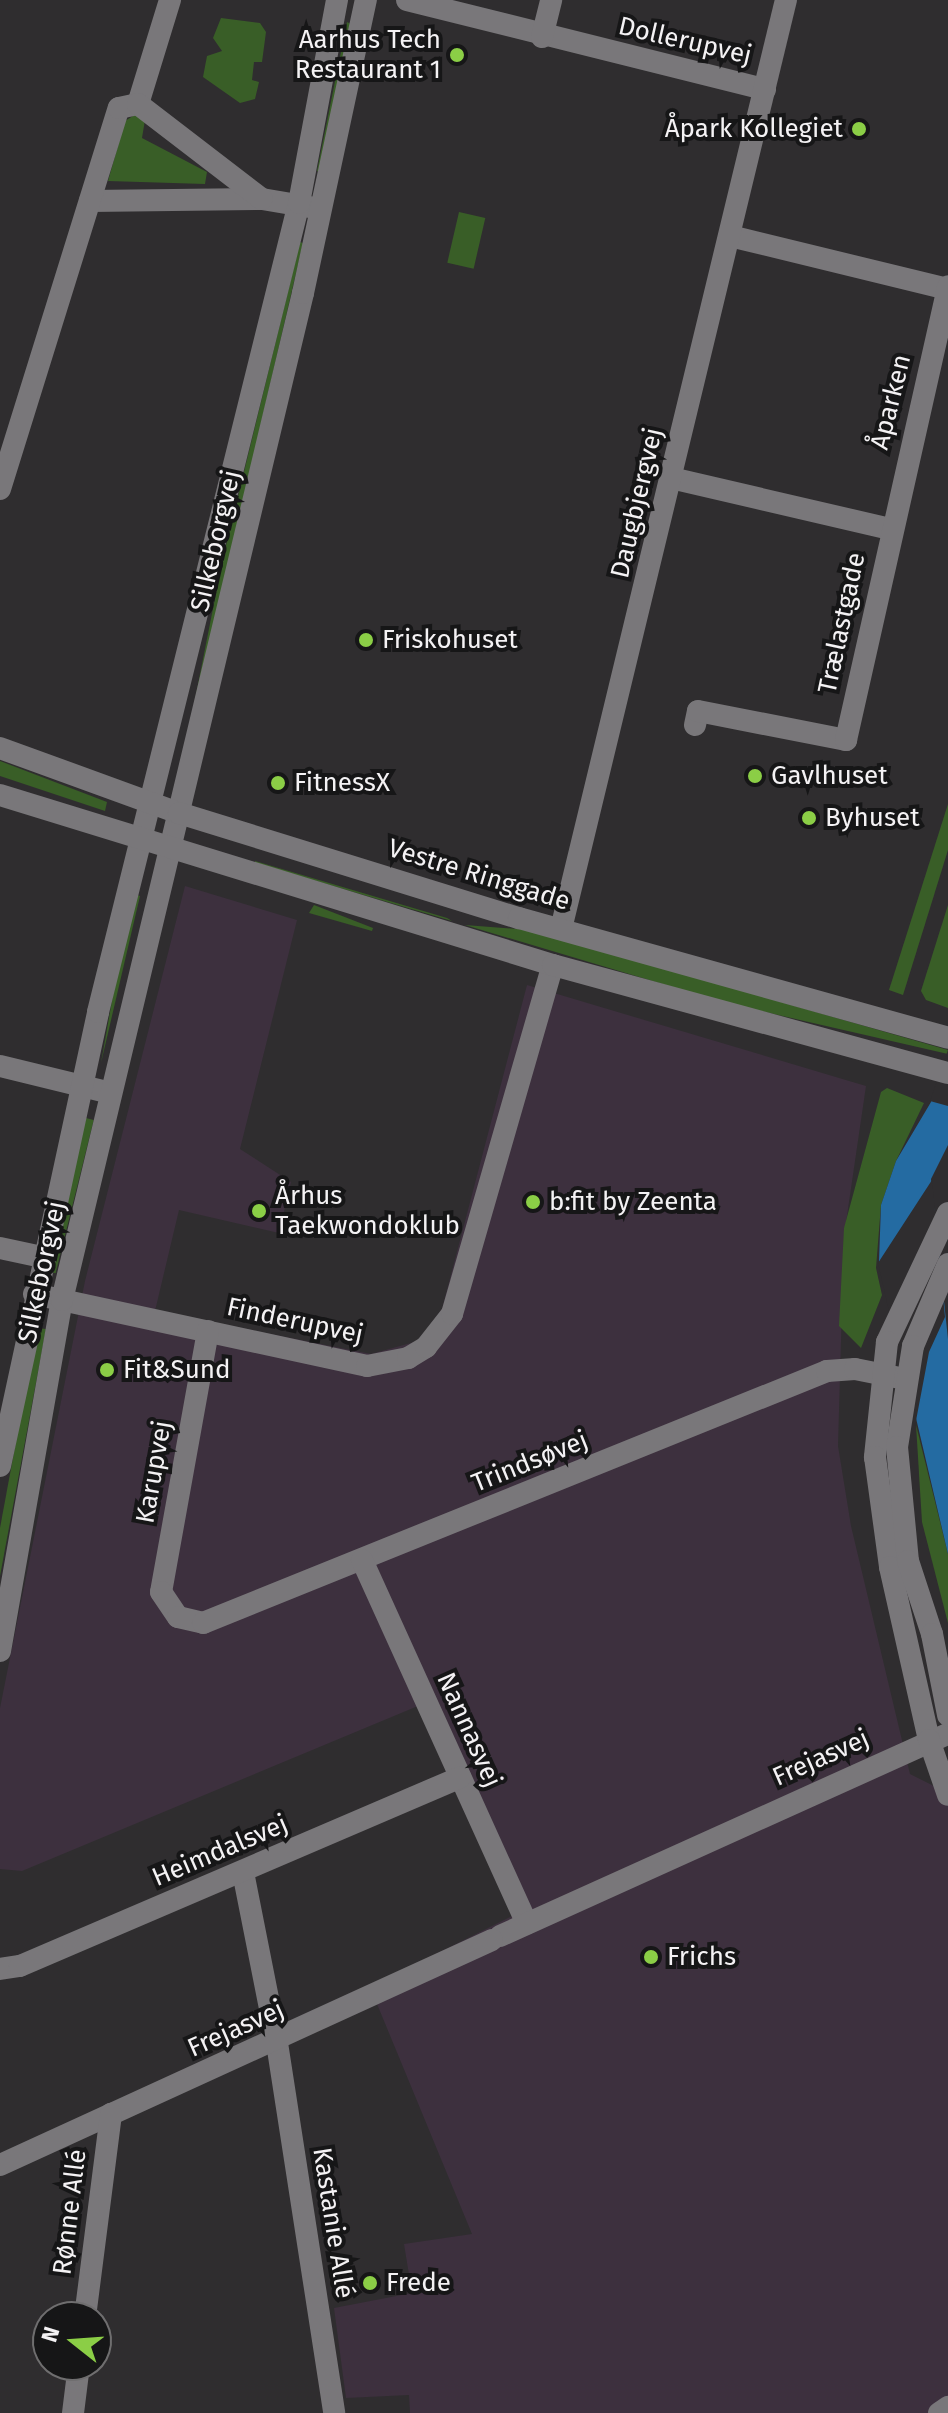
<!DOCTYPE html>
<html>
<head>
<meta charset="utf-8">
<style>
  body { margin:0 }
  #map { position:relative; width:948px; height:2413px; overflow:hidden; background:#2f2d2f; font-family:"Fira Sans",sans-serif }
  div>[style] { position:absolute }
  .commercial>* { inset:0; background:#3d303e }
  .green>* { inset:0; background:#395e27; transform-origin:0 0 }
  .water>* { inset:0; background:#246ba2 }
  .pier>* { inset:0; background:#2f2d2f }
  .minor>* { height:22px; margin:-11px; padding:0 11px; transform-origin:11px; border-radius:11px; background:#79777a }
  .tertiary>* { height:22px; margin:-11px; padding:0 11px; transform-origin:11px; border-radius:11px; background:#79777a }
  .secondary>* { height:22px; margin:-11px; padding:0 11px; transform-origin:11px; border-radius:11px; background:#79777a }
  .dots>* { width:22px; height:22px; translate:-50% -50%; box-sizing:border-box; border:4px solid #161617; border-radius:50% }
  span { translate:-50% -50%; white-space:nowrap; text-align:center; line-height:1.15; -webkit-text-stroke:8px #161617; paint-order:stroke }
  .poi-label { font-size:26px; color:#f4f2f4 }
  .right { translate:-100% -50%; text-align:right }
  .left { translate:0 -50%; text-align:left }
  .street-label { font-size:26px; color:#f4f2f4 }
  .north { position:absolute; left:32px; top:2301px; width:80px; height:80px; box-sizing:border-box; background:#161617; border:2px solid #6f6e6f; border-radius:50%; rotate:287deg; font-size:22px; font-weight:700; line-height:32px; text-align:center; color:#f4f2f4 }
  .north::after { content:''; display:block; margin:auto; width:28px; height:36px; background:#8bce46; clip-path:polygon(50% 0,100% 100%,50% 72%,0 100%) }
</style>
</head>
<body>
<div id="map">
  <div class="commercial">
    <i style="clip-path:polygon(185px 886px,297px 920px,240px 1149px,291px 1182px,279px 1233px,179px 1210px,155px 1311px,371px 1354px,418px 1341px,442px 1309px,527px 985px,866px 1086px,844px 1236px,838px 1446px,851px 1526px,910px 1774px,948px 1793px,948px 2413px,410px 2413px,409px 2395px,346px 2398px,334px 2308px,412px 2293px,404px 2244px,472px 2234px,370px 1987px,514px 1915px,418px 1706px,22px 1871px,0 1869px,0 1708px,85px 1281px)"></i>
  </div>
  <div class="green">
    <i style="clip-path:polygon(221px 18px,260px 23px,266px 32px,262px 62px,254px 62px,252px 80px,259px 82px,255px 99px,240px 103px,203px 77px,207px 56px,222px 51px,213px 38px)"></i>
    <i style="clip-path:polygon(347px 22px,351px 24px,320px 172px,317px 171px)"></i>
    <i style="clip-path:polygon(136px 114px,145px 120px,142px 138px,207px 172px,205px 184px,108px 181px,125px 121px)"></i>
    <i style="left:459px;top:212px;width:27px;height:52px;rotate:13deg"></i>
    <i style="clip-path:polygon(300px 242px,303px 243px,184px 755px,223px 558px)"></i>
    <i style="clip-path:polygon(0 761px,107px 802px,105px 811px,0 776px)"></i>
    <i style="clip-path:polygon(948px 804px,948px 850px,903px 995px,889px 990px)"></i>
    <i style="clip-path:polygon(255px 861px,447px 918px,452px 921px,255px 863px)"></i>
    <i style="clip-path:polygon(137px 895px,140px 896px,101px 1063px,113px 995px)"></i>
    <i style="clip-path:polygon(314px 905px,373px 928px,372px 931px,309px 913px)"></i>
    <i style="clip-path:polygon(948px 905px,948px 1008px,926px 1000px,921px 991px)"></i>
    <i style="clip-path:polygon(465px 925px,531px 930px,948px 1050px,948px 1054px,726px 1003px)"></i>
    <i style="clip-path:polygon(887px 1088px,924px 1103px,896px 1161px,881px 1205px,876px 1268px,882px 1295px,861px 1348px,839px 1326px,844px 1228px,881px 1092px)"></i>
    <i style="left:86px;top:1118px;width:8px;height:158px;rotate:14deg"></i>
    <i style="clip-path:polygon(37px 1328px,46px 1329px,0 1576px,0 1528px)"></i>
    <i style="clip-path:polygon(916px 1425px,948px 1554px,948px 1623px,922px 1522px)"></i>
  </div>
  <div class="water">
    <i style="clip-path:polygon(948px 1053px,948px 1145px,931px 1179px,948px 1339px,948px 1554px,879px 1261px,881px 1205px,896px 1161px,931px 1102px)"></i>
  </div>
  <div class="pier">
    <i style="clip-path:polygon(948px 1050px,948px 1106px,930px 1101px)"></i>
    <i style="clip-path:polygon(932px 1180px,945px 1317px,929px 1352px,915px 1426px,878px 1263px)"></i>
  </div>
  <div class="minor">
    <i style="left:407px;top:0;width:369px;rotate:14deg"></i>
    <i style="left:542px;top:37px;width:38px;rotate:-76deg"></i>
    <i style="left:138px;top:104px;width:109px;rotate:-72.9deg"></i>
    <i style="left:90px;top:201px;width:172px;rotate:-0.7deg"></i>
    <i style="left:262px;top:199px;width:54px;rotate:9.6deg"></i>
    <i style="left:730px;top:236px;width:223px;rotate:13.7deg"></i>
    <i style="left:671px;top:478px;width:225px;rotate:13.1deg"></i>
    <i style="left:0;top:489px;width:399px;rotate:-72.7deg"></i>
    <i style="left:119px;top:108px;width:19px;rotate:-12deg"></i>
    <i style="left:138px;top:104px;width:156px;rotate:37.5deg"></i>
    <i style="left:695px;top:725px;width:14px;rotate:-78deg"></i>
    <i style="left:698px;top:711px;width:151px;rotate:11.1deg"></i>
    <i style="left:846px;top:740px;width:465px;rotate:-77.3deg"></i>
    <i style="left:561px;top:929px;width:956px;rotate:-76.39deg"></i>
    <i style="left:0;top:1066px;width:114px;rotate:13.7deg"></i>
    <i style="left:0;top:1248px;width:43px;rotate:12.1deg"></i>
    <i style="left:34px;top:1294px;width:341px;rotate:12.2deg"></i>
    <i style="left:367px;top:1366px;width:42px;rotate:-11deg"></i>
    <i style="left:408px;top:1358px;width:21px;rotate:-31deg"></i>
    <i style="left:426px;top:1347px;width:42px;rotate:-51.8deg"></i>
    <i style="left:452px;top:1314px;width:363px;rotate:-73.9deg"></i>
    <i style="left:208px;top:1331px;width:265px;rotate:100.2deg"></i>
    <i style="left:161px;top:1592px;width:30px;rotate:56deg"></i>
    <i style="left:178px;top:1617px;width:26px;rotate:13deg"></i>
    <i style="left:203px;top:1623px;width:673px;rotate:-21.99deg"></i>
    <i style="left:827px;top:1371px;width:28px;rotate:-4deg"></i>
    <i style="left:855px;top:1369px;width:51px;rotate:11.3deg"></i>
    <i style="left:362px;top:1560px;width:399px;rotate:65.6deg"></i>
    <i style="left:243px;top:1872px;width:174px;rotate:78.8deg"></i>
    <i style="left:277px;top:2043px;width:374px;rotate:81.2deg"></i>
    <i style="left:500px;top:1936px;width:491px;rotate:-24.3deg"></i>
    <i style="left:0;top:1969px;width:20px;rotate:-9deg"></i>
    <i style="left:20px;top:1966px;width:479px;rotate:-23.2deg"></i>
    <i style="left:0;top:2165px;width:541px;rotate:-24.58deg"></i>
    <i style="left:85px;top:2317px;width:205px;rotate:-82.7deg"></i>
    <i style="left:73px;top:2413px;width:48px;rotate:-82.9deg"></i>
    <i style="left:939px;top:2413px;width:11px;rotate:-34deg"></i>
  </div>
  <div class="tertiary">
    <i style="left:948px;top:1213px;width:143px;rotate:115.3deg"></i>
    <i style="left:887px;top:1342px;width:116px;rotate:96deg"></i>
    <i style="left:875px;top:1457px;width:111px;rotate:82.2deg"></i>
    <i style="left:890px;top:1567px;width:177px;rotate:77.3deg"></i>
    <i style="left:929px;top:1740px;width:58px;rotate:70.9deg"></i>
    <i style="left:948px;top:1264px;width:89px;rotate:113.1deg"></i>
    <i style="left:913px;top:1346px;width:102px;rotate:99deg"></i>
    <i style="left:897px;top:1447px;width:115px;rotate:84.5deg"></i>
    <i style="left:908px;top:1561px;width:77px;rotate:71.8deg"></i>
    <i style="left:932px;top:1634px;width:83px;rotate:78.8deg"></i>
    <i style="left:0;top:1466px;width:464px;rotate:-77.8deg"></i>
    <i style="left:98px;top:1012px;width:834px;rotate:-76.05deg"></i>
    <i style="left:299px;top:203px;width:207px;rotate:-79.4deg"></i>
    <i style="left:0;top:1651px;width:356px;rotate:-80deg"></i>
    <i style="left:62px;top:1300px;width:1035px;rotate:-76.54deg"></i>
    <i style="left:303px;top:293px;width:300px;rotate:-77.9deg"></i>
  </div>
  <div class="secondary">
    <i style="left:0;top:748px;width:190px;rotate:20deg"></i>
    <i style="left:179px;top:813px;width:356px;rotate:17.2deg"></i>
    <i style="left:519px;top:918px;width:445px;rotate:15.6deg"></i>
    <i style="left:0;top:795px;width:579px;rotate:17.09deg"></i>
    <i style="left:553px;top:965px;width:409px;rotate:15.3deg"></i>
  </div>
  <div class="dots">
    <i style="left:457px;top:55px;background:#8bce46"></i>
    <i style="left:859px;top:129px;background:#8bce46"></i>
    <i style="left:366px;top:640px;background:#8bce46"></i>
    <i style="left:755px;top:776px;background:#8bce46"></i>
    <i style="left:278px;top:783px;background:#8bce46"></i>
    <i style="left:809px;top:818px;background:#8bce46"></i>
    <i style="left:533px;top:1202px;background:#8bce46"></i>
    <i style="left:259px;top:1211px;background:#8bce46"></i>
    <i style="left:107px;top:1370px;background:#8bce46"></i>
    <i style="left:651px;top:1957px;background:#8bce46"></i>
    <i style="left:370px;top:2283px;background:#8bce46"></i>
  </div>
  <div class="poi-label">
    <span class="right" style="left:441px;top:55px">Aarhus Tech<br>Restaurant 1</span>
    <span class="right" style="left:843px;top:129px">Åpark Kollegiet</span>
    <span class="left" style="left:382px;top:640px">Friskohuset</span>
    <span class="left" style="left:771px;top:776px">Gavlhuset</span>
    <span class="left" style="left:294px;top:783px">FitnessX</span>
    <span class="left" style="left:825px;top:818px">Byhuset</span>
    <span class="left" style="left:275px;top:1211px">Århus<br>Taekwondoklub</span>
    <span class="left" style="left:549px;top:1202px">b:fit by Zeenta</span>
    <span class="left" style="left:123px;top:1370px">Fit&amp;Sund</span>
    <span class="left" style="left:667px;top:1957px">Frichs</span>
    <span class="left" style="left:386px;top:2283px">Frede</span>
  </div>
  <div class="street-label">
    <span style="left:685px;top:41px;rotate:13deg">Dollerupvej</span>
    <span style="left:891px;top:402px;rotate:-76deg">Åparken</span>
    <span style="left:637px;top:503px;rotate:-77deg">Daugbjergvej</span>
    <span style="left:216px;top:541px;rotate:-77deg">Silkeborgvej</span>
    <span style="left:842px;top:623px;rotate:-78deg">Trælastgade</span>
    <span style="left:479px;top:875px;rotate:17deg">Vestre Ringgade</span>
    <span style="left:42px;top:1272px;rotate:-78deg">Silkeborgvej</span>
    <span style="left:295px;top:1321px;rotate:12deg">Finderupvej</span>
    <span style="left:530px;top:1462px;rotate:-22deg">Trindsøvej</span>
    <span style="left:154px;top:1472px;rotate:-80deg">Karupvej</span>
    <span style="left:469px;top:1730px;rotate:66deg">Nannasvej</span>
    <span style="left:821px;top:1758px;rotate:-24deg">Frejasvej</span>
    <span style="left:220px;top:1851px;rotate:-23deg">Heimdalsvej</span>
    <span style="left:236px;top:2029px;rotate:-24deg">Frejasvej</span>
    <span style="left:70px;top:2212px;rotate:-83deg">Rønne Allé</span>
    <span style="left:333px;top:2223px;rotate:81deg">Kastanie Allé</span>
  </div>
  <div class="north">N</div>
</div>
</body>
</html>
